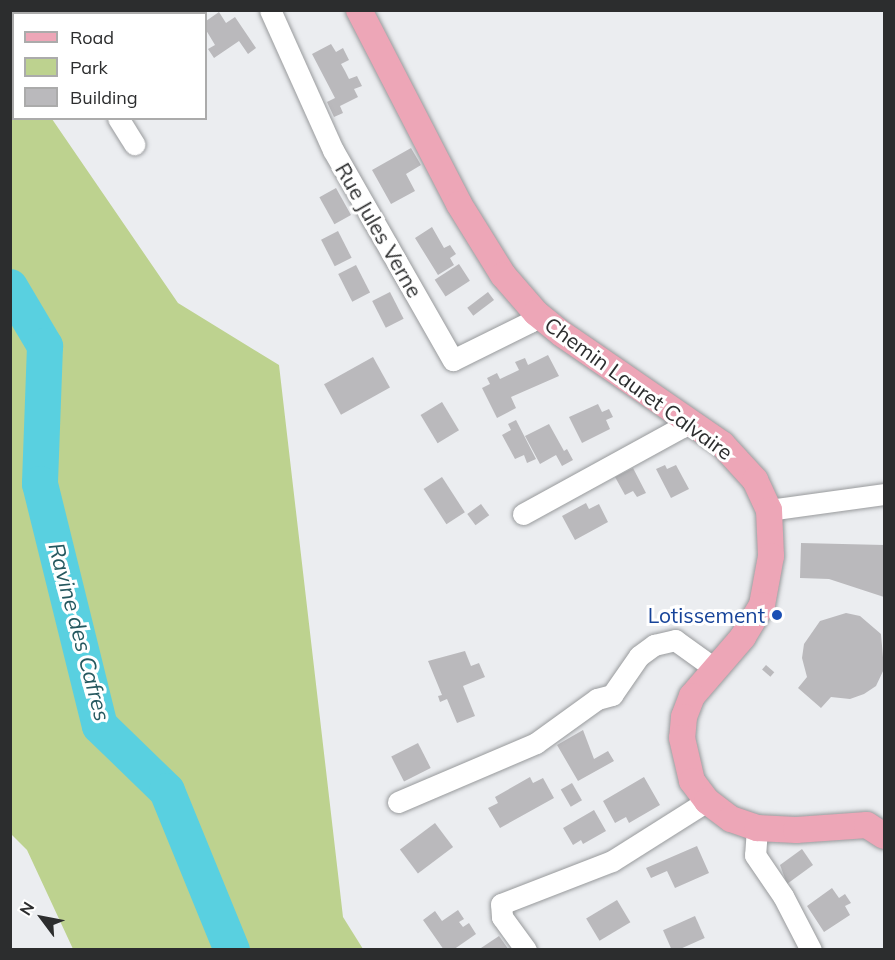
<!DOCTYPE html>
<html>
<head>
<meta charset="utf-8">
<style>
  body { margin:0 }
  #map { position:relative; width:895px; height:960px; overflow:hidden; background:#ebedf0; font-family:Mulish,sans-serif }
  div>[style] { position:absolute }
  .green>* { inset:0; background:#bdd28f }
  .river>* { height:36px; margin:-18px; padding:0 18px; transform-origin:18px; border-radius:18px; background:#59d0e0 }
  .building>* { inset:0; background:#bab9bc; transform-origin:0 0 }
  .roads { filter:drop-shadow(0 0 2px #989a9c) drop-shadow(0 0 2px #989a9c) }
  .minor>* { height:21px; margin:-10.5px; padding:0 10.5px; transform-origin:10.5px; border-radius:10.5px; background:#fff }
  .major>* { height:26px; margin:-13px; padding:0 13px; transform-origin:13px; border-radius:13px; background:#eda6b7 }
  .dots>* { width:16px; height:16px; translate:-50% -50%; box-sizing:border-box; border:3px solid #fff; border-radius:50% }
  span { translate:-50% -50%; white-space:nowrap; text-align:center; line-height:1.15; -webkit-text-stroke:6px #fff; paint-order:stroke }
  .street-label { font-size:21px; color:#2c2d2e }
  .transit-label { font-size:21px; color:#164399 }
  .right { translate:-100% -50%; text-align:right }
  .water-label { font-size:22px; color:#25585f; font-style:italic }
  .frame { position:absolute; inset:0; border:12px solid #2c2d2e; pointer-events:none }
  .legend { position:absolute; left:12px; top:12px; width:195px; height:108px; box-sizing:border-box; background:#fff; border:2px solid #ababab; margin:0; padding:8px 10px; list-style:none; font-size:18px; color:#2c2d2e }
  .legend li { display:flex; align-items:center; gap:12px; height:30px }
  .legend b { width:30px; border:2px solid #ababab }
  .north { position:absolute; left:12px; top:888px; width:60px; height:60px; -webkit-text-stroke:4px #fff; paint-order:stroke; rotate:302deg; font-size:16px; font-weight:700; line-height:24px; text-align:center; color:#2c2d2e }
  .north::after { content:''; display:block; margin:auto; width:21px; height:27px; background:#2c2d2e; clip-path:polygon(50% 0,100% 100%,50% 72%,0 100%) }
</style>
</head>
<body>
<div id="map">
  <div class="green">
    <i style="clip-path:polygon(10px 66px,14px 118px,52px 119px,178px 303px,279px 365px,343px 917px,363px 949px,73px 949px,27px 850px,11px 834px)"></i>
  </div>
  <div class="river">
    <i style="left:10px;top:287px;width:69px;rotate:59.3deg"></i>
    <i style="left:45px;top:346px;width:138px;rotate:92.1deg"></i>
    <i style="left:40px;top:484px;width:249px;rotate:76.1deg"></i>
    <i style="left:100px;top:726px;width:93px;rotate:44.1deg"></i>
    <i style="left:167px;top:791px;width:172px;rotate:67.8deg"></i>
  </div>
  <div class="building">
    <i style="clip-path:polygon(219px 12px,226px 23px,235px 17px,256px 48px,248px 54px,239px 41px,214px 58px,208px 49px,215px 45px,206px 30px,206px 21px)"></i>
    <i style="clip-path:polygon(331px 44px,336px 52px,343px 48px,349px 60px,341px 64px,345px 71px,349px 79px,357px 76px,362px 86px,354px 89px,358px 97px,340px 106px,343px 113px,334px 117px,327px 102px,335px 98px,312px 54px)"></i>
    <i style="clip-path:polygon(411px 148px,421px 165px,406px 174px,415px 191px,391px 204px,372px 170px)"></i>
    <i style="left:336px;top:188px;width:31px;height:19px;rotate:61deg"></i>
    <i style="clip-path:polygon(432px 227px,444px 248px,450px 245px,456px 254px,450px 258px,454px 265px,438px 275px,415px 238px)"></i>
    <i style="left:338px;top:231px;width:30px;height:19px;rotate:63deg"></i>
    <i style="left:459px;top:264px;width:20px;height:29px;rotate:57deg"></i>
    <i style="left:356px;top:265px;width:31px;height:20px;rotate:63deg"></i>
    <i style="left:390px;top:292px;width:30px;height:20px;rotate:63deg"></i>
    <i style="left:488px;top:292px;width:10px;height:26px;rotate:53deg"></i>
    <i style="clip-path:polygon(548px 355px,559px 376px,511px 397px,516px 408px,497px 418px,482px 388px,490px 384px,487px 378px,497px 373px,500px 379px,519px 370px,515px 362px,525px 358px,528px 365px)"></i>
    <i style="left:373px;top:357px;width:35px;height:56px;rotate:61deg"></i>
    <i style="left:442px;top:402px;width:33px;height:25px;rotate:59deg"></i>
    <i style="clip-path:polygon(598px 404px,602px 412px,609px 409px,613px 417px,606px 420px,610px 429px,582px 443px,569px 417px)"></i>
    <i style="clip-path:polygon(516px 420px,536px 459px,527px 463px,524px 455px,515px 459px,502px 435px,511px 430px,508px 424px)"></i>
    <i style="clip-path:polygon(549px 424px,564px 451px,567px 449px,573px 460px,562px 466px,556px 455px,540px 464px,525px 436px)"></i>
    <i style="clip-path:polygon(665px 465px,667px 469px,676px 465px,689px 489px,671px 498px,656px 469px)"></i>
    <i style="clip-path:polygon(633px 468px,646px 493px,637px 497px,633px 491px,625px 495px,615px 477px)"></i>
    <i style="left:442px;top:477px;width:42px;height:22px;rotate:57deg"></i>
    <i style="clip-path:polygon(586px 503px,589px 509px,599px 504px,608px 522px,575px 540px,562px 516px)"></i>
    <i style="left:481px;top:504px;width:14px;height:17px;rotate:54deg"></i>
    <i style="clip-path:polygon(801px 543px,884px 545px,884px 597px,829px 579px,800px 578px)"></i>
    <i style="clip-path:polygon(846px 613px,860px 616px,881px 634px,884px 669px,876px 686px,864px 694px,850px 699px,831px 697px,821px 708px,798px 688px,807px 677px,802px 658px,804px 644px,820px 621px)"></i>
    <i style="clip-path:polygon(465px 651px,471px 666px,479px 663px,485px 677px,463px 686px,475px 716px,457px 723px,447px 699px,440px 702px,438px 696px,442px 695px,428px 661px)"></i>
    <i style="left:766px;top:665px;width:11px;height:6px;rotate:41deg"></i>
    <i style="clip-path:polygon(583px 730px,594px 759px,608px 751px,614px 761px,578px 781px,557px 745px)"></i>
    <i style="left:418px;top:743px;width:28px;height:30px;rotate:63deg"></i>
    <i style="clip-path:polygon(530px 777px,533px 783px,543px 778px,554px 798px,500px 828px,488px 808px,498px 803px,495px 797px)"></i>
    <i style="clip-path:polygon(644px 777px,660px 805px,629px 823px,626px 817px,615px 823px,603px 801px)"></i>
    <i style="left:572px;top:783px;width:20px;height:13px;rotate:60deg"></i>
    <i style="clip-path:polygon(594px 810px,606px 831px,583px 844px,581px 840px,573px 845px,563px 828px)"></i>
    <i style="left:435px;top:823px;width:30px;height:44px;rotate:53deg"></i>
    <i style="clip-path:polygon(697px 846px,709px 873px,675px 888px,667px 871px,651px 878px,646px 868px)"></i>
    <i style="clip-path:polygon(802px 849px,813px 865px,787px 884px,780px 865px)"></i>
    <i style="clip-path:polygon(832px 888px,839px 898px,845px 894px,851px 903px,845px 906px,850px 915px,824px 932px,807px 906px)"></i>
    <i style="left:617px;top:900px;width:26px;height:36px;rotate:59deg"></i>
    <i style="clip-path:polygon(458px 910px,464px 919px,459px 922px,463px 927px,469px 923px,476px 934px,453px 950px,444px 950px,423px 920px,435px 911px,442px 921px)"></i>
    <i style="left:695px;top:916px;width:24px;height:35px;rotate:66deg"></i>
    <i style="clip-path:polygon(499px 936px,509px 950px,478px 950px)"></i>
  </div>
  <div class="roads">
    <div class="minor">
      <i style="left:50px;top:10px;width:4px;rotate:63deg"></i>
      <i style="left:270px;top:10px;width:154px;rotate:65.8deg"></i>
      <i style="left:333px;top:150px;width:242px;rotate:60.3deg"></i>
      <i style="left:453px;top:360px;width:86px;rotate:-26.3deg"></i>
      <i style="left:530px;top:322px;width:11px;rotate:-56deg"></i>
      <i style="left:118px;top:118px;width:31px;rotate:58deg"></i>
      <i style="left:769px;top:510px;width:116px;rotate:-7.9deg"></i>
      <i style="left:523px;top:514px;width:181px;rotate:-28.7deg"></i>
      <i style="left:682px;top:427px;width:10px;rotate:-53deg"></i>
      <i style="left:398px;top:802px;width:150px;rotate:-23.1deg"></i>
      <i style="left:536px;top:743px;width:75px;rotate:-35.8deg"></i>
      <i style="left:597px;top:699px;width:16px;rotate:-15deg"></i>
      <i style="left:612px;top:695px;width:47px;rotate:-55.3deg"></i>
      <i style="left:639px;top:656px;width:19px;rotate:-36deg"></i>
      <i style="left:654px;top:645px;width:22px;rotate:-13deg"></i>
      <i style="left:675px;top:640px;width:48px;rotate:35.7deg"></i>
      <i style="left:757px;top:828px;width:27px;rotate:94deg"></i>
      <i style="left:755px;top:855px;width:50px;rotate:55.7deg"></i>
      <i style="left:783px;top:896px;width:61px;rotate:62.6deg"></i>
      <i style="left:526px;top:950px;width:41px;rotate:-126deg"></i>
      <i style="left:502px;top:917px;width:13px;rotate:-94deg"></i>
      <i style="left:501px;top:904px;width:119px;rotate:-21.2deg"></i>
      <i style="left:612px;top:861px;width:112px;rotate:-32.3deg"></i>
    </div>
    <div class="major">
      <i style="left:359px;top:10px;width:218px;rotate:62.7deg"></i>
      <i style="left:459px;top:204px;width:84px;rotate:58.2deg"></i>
      <i style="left:503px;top:275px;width:50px;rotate:49deg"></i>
      <i style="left:536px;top:313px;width:33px;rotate:39deg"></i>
      <i style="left:562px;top:334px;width:194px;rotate:34.5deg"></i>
      <i style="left:722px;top:444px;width:49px;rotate:47.5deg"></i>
      <i style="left:755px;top:480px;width:33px;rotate:65deg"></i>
      <i style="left:769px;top:510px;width:46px;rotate:87.5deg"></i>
      <i style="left:771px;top:556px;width:50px;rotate:100.4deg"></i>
      <i style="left:762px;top:605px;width:37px;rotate:121deg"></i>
      <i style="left:743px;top:637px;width:78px;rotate:130.8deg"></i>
      <i style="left:692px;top:696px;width:22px;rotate:111deg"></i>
      <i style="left:684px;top:717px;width:21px;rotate:95deg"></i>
      <i style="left:682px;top:738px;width:44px;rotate:76.9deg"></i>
      <i style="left:692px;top:781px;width:25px;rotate:53deg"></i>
      <i style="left:707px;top:801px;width:30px;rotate:37deg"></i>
      <i style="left:731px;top:819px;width:28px;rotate:19deg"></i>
      <i style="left:757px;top:828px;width:39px;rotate:3deg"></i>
      <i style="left:796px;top:830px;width:71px;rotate:-4deg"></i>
      <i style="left:867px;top:825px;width:20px;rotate:33deg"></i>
    </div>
  </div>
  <div class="dots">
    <i style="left:777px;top:615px;background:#1a4fb4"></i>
  </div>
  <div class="street-label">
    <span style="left:379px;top:230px;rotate:60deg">Rue Jules Verne</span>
    <span style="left:639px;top:388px;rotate:36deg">Chemin Lauret Calvaire</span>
  </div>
  <div class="transit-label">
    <span class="right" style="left:765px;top:615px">Lotissement</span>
  </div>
  <div class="water-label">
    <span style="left:79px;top:632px;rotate:75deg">Ravine des Cafres</span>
  </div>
  <div class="frame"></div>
  <ul class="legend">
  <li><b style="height:8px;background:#eda6b7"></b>Road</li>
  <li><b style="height:16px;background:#bdd28f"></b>Park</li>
  <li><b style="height:16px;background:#bab9bc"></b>Building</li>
  </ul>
  <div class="north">N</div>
</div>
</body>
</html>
